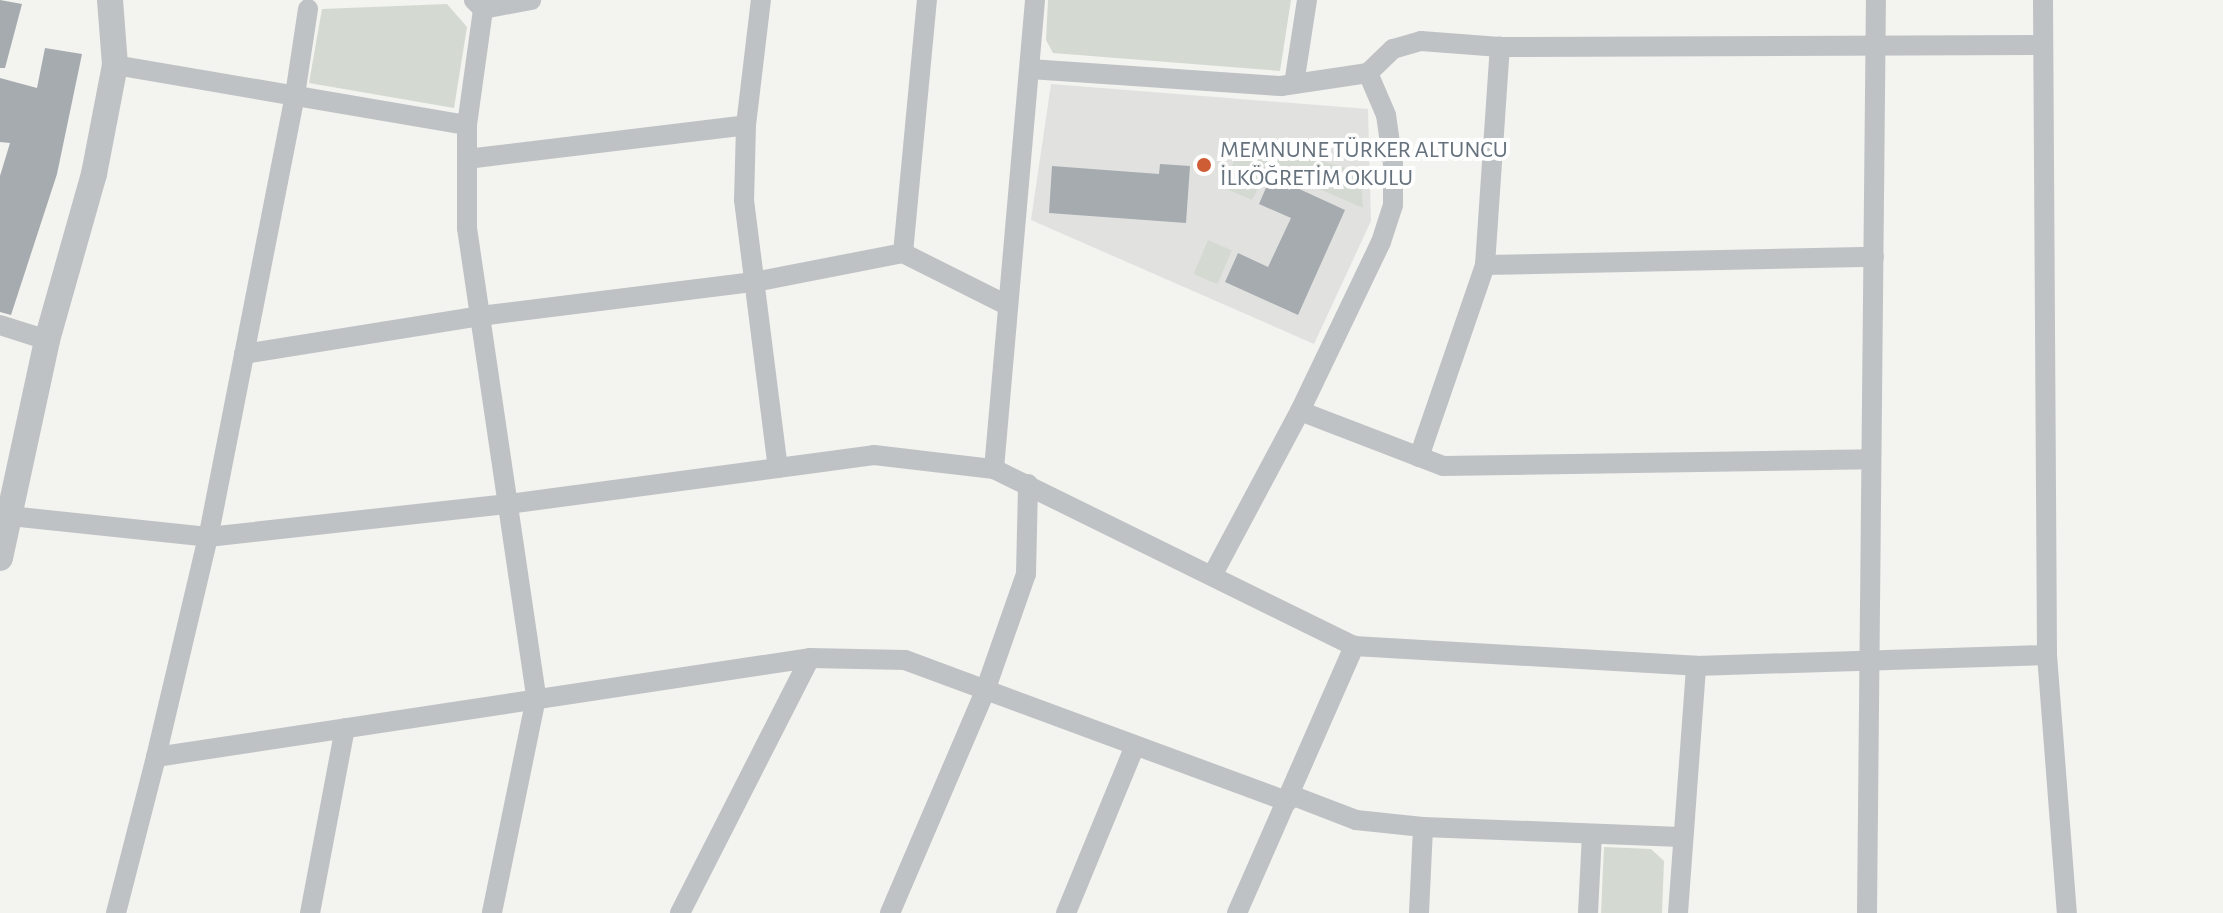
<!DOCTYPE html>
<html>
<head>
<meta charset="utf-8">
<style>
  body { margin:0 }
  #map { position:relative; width:2223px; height:913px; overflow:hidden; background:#f3f3f0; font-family:"Alegreya Sans",sans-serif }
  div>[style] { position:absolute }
  .built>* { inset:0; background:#e1e2e0 }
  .green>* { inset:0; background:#d4dad1; transform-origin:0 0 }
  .building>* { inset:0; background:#a5abaf }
  .minor>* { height:20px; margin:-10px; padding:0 10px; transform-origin:10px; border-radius:10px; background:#bfc2c4 }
  .tertiary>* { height:26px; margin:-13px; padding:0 13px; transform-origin:13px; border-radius:13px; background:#bfc2c4 }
  .dots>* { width:22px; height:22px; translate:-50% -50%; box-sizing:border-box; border:4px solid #fff; border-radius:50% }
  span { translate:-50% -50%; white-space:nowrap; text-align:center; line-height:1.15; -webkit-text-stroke:8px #fff; paint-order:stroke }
  .poi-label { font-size:24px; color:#66727d }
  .left { translate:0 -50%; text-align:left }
</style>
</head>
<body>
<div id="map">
  <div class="built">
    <i style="clip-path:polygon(1051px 84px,1368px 109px,1371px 221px,1314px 344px,1031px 220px)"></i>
  </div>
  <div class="green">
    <i style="clip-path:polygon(1048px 0,1291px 0,1280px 71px,1053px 53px,1046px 40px)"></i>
    <i style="clip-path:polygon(447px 4px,467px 27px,454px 108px,309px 83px,322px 9px)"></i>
    <i style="clip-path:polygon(1245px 137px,1361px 173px,1363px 208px,1269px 167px,1252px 200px,1222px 187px)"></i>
    <i style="left:1208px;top:240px;width:26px;height:37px;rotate:23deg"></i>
    <i style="clip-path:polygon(1604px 847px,1651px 849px,1664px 861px,1662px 913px,1601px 913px)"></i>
  </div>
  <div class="building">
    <i style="clip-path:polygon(0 0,22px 4px,5px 68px,0 68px)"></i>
    <i style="clip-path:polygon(45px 48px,82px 54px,57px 174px,11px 315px,0 312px,0 176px,10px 143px,0 142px,0 78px,37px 88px)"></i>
    <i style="clip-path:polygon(1160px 164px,1190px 166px,1186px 223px,1049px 213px,1052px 166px,1159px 174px)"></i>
    <i style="clip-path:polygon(1271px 176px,1345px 210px,1298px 315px,1225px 282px,1238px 253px,1268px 267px,1291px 218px,1259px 204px)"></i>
  </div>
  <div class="minor">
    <i style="left:2043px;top:0;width:655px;rotate:89.65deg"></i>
    <i style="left:2047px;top:655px;width:259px;rotate:85.6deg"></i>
    <i style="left:308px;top:9px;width:87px;rotate:98.6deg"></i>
    <i style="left:295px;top:95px;width:450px;rotate:101.1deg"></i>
    <i style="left:208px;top:537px;width:226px;rotate:103.3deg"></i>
    <i style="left:156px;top:757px;width:661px;rotate:-8.61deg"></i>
    <i style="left:483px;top:9px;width:49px;rotate:-10.6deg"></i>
    <i style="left:115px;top:65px;width:357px;rotate:9.7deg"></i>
    <i style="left:467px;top:125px;width:117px;rotate:-82.1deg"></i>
    <i style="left:483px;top:9px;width:13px;rotate:-135deg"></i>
    <i style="left:1030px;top:69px;width:252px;rotate:3.9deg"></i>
    <i style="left:1281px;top:86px;width:88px;rotate:-8.5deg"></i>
    <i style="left:1368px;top:73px;width:35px;rotate:-44deg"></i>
    <i style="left:1393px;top:49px;width:29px;rotate:-16deg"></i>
    <i style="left:1421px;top:41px;width:79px;rotate:4.3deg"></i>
    <i style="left:1294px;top:84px;width:85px;rotate:-81.2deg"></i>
    <i style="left:467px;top:125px;width:103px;rotate:90deg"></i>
    <i style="left:467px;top:228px;width:475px;rotate:81.6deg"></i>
    <i style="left:536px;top:698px;width:219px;rotate:101.6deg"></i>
    <i style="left:746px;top:125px;width:75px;rotate:91.5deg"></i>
    <i style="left:744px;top:200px;width:270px;rotate:82.8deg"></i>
    <i style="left:467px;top:159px;width:281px;rotate:-6.9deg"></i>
    <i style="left:746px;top:125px;width:126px;rotate:-83.2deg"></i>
    <i style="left:903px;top:253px;width:254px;rotate:-84.6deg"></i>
    <i style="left:1485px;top:265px;width:389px;rotate:-1.2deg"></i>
    <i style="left:0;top:325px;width:49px;rotate:17.7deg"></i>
    <i style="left:244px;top:354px;width:239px;rotate:-9.1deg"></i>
    <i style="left:480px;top:316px;width:276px;rotate:-7.1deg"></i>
    <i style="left:754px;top:282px;width:152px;rotate:-11deg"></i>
    <i style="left:903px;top:253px;width:116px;rotate:26.6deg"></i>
    <i style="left:1300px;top:411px;width:187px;rotate:-64.4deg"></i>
    <i style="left:1381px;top:242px;width:39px;rotate:-72deg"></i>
    <i style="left:1393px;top:205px;width:41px;rotate:-90deg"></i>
    <i style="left:1393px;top:164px;width:49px;rotate:-98.1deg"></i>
    <i style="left:1386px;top:115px;width:46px;rotate:-113.2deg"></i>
    <i style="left:1419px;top:457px;width:203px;rotate:-71deg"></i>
    <i style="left:1485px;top:265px;width:219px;rotate:-86.1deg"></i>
    <i style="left:1500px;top:47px;width:543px;rotate:-0.21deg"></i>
    <i style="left:994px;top:469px;width:471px;rotate:-85deg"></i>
    <i style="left:0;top:515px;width:209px;rotate:6deg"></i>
    <i style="left:208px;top:537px;width:302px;rotate:-6.3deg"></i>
    <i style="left:508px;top:504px;width:369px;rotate:-7.6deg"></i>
    <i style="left:874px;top:455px;width:121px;rotate:6.7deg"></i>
    <i style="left:994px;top:469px;width:401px;rotate:26.2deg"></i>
    <i style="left:1354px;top:646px;width:343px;rotate:3.3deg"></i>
    <i style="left:1696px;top:666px;width:351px;rotate:-1.8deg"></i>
    <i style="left:1213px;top:574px;width:185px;rotate:-61.9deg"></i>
    <i style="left:1300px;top:411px;width:153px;rotate:21deg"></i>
    <i style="left:1443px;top:466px;width:428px;rotate:-0.9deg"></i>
    <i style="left:1291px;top:795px;width:70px;rotate:21deg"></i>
    <i style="left:1356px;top:820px;width:67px;rotate:6deg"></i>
    <i style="left:1423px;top:827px;width:258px;rotate:2.2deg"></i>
    <i style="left:116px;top:913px;width:161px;rotate:-75.6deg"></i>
    <i style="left:310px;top:913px;width:188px;rotate:-79.3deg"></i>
    <i style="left:680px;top:913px;width:286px;rotate:-63deg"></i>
    <i style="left:810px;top:658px;width:95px;rotate:1.2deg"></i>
    <i style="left:905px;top:660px;width:408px;rotate:20.3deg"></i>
    <i style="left:890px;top:913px;width:241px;rotate:-66.8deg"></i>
    <i style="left:985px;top:691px;width:124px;rotate:-70.7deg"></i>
    <i style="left:1026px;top:574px;width:90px;rotate:-88.7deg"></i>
    <i style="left:1066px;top:913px;width:181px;rotate:-67.6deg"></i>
    <i style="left:1237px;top:913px;width:292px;rotate:-66.3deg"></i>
    <i style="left:1419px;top:913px;width:86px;rotate:-87.3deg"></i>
    <i style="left:1588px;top:913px;width:79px;rotate:-87.1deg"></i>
    <i style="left:1678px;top:913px;width:248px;rotate:-85.8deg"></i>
    <i style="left:1867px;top:913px;width:913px;rotate:-89.44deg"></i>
  </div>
  <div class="tertiary">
    <i style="left:0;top:558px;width:223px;rotate:-77.8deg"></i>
    <i style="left:47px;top:340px;width:173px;rotate:-74.2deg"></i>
    <i style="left:94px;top:174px;width:111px;rotate:-79.1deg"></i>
    <i style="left:115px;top:65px;width:65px;rotate:-94.4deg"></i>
  </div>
  <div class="dots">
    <i style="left:1204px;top:165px;background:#ce5c34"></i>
  </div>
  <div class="poi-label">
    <span class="left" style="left:1220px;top:165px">MEMNUNE TÜRKER ALTUNCU<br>İLKÖĞRETİM OKULU</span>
  </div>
</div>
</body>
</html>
